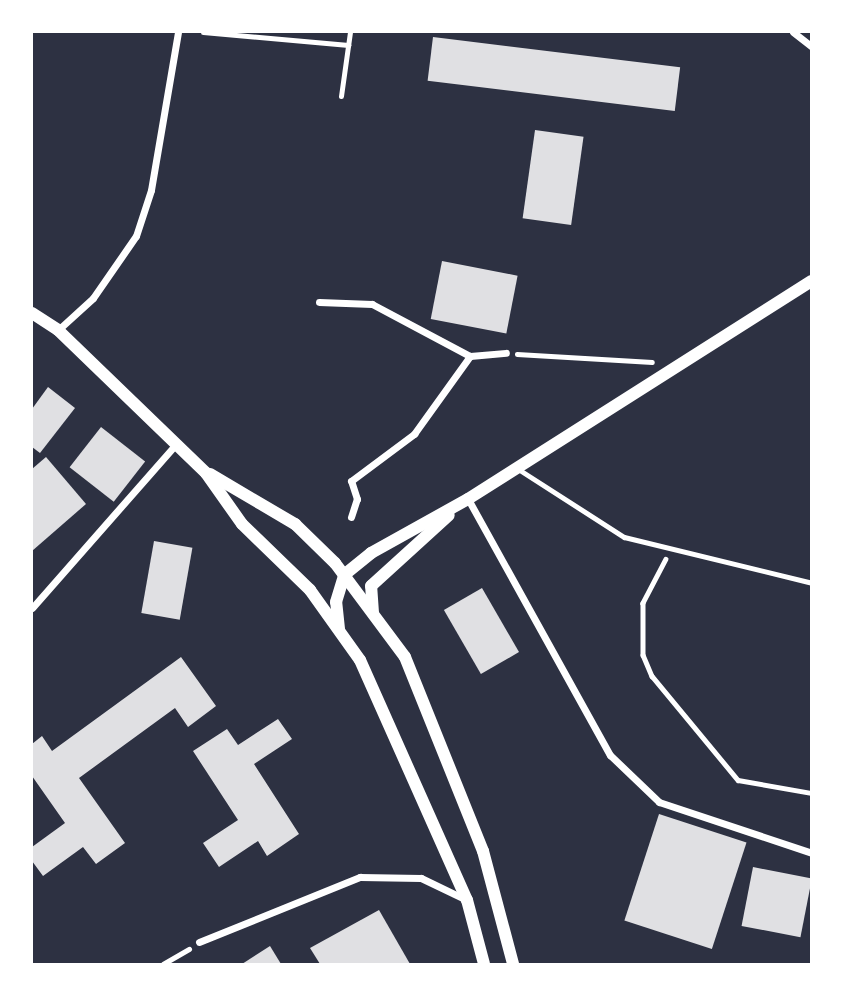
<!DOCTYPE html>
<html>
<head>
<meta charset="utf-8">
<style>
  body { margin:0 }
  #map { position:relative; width:843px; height:996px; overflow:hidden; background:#2d3142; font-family:"Roboto Condensed",sans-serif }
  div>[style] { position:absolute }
  .building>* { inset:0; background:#e0e0e3; transform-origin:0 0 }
  .path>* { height:4.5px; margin:-2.25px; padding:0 2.25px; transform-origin:2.25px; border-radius:2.25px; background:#fff }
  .service>* { height:5px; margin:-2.5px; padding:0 2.5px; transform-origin:2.5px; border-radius:2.5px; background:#fff }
  .minor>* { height:7px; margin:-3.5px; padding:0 3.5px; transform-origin:3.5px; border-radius:3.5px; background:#fff }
  .tertiary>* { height:12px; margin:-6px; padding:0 6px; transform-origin:6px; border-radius:6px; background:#fff }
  span { translate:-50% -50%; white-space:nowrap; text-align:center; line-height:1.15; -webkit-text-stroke:6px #fff; paint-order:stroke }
  .frame { position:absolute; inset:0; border:33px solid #fff; pointer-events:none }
</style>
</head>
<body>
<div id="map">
  <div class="building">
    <i style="left:433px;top:37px;width:249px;height:44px;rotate:7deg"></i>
    <i style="left:535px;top:130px;width:49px;height:89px;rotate:8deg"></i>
    <i style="left:442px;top:261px;width:77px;height:59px;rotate:11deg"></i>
    <i style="clip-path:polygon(48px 387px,75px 408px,40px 453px,32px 447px,32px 409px)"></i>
    <i style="left:101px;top:427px;width:56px;height:51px;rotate:38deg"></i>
    <i style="clip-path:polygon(46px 457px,86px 504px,32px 551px,32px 469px)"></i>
    <i style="left:154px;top:541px;width:39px;height:73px;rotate:10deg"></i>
    <i style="left:482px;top:588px;width:74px;height:44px;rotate:60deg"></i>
    <i style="clip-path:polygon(181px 657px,216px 706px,188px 727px,175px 708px,79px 778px,125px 843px,96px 864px,83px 847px,43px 876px,32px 861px,32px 847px,65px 823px,32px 776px,32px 744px,42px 736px,52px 751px)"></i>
    <i style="clip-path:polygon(278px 719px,292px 739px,254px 764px,299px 834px,267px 856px,258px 841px,219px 867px,203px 843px,238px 820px,193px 751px,227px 729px,238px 745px)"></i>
    <i style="left:659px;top:814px;width:92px;height:112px;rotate:18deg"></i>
    <i style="left:753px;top:867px;width:60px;height:60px;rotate:11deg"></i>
    <i style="clip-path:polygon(379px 910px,410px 964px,320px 964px,310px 948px)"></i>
    <i style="clip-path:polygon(270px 946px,281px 964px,242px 964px)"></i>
  </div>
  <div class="path">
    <i style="left:517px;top:354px;width:135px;rotate:3.4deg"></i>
    <i style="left:666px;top:559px;width:50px;rotate:117.6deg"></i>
    <i style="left:643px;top:603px;width:52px;rotate:90deg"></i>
    <i style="left:643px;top:655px;width:23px;rotate:67deg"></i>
    <i style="left:652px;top:676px;width:135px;rotate:50.4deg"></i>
    <i style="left:738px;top:780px;width:75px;rotate:10deg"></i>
    <i style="left:163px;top:964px;width:30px;rotate:-30deg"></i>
  </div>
  <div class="service">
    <i style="left:203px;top:32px;width:146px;rotate:5.1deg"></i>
    <i style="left:341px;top:96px;width:65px;rotate:-82deg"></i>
    <i style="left:518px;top:469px;width:126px;rotate:32.7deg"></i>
    <i style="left:624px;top:537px;width:194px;rotate:13.7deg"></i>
  </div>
  <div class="minor">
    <i style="left:793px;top:32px;width:24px;rotate:38deg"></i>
    <i style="left:319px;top:302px;width:53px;rotate:2.2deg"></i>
    <i style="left:372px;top:304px;width:111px;rotate:28deg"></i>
    <i style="left:470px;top:356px;width:36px;rotate:-5deg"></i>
    <i style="left:58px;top:330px;width:47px;rotate:-42.4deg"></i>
    <i style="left:93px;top:298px;width:75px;rotate:-55.3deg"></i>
    <i style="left:136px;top:236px;width:48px;rotate:-71.9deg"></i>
    <i style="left:151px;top:190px;width:160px;rotate:-80.3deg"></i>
    <i style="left:468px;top:499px;width:293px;rotate:61deg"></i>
    <i style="left:610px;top:755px;width:68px;rotate:43.8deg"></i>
    <i style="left:659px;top:802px;width:161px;rotate:18.4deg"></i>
    <i style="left:351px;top:517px;width:19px;rotate:-72deg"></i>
    <i style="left:357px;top:499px;width:19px;rotate:-108deg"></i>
    <i style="left:351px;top:481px;width:79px;rotate:-36.7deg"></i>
    <i style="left:414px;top:434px;width:96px;rotate:-54.3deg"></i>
    <i style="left:32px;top:608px;width:218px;rotate:-48.7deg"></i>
    <i style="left:199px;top:942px;width:174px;rotate:-22deg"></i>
    <i style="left:360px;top:877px;width:61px;rotate:0.9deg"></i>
    <i style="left:421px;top:878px;width:51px;rotate:25.6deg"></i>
  </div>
  <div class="tertiary">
    <i style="left:32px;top:313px;width:31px;rotate:33deg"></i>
    <i style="left:58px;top:330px;width:206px;rotate:44deg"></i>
    <i style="left:206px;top:473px;width:62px;rotate:54.8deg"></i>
    <i style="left:242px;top:524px;width:95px;rotate:44.1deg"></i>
    <i style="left:310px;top:590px;width:86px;rotate:54.5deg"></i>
    <i style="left:360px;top:660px;width:263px;rotate:66deg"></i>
    <i style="left:467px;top:900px;width:66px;rotate:75.1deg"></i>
    <i style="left:210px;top:474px;width:99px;rotate:30.5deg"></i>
    <i style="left:295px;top:524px;width:56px;rotate:44.3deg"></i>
    <i style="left:335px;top:563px;width:117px;rotate:53.3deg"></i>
    <i style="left:405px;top:657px;width:209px;rotate:68.1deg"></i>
    <i style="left:483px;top:851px;width:117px;rotate:75.1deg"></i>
    <i style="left:373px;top:613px;width:27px;rotate:-94deg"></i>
    <i style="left:371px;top:586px;width:105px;rotate:-42.3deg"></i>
    <i style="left:339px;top:629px;width:27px;rotate:-96deg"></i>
    <i style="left:336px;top:602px;width:28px;rotate:-73deg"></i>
    <i style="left:344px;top:575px;width:35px;rotate:-39deg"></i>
    <i style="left:371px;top:553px;width:111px;rotate:-29.1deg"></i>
    <i style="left:468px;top:499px;width:407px;rotate:-32.4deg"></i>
  </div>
  <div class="frame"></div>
</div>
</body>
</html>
